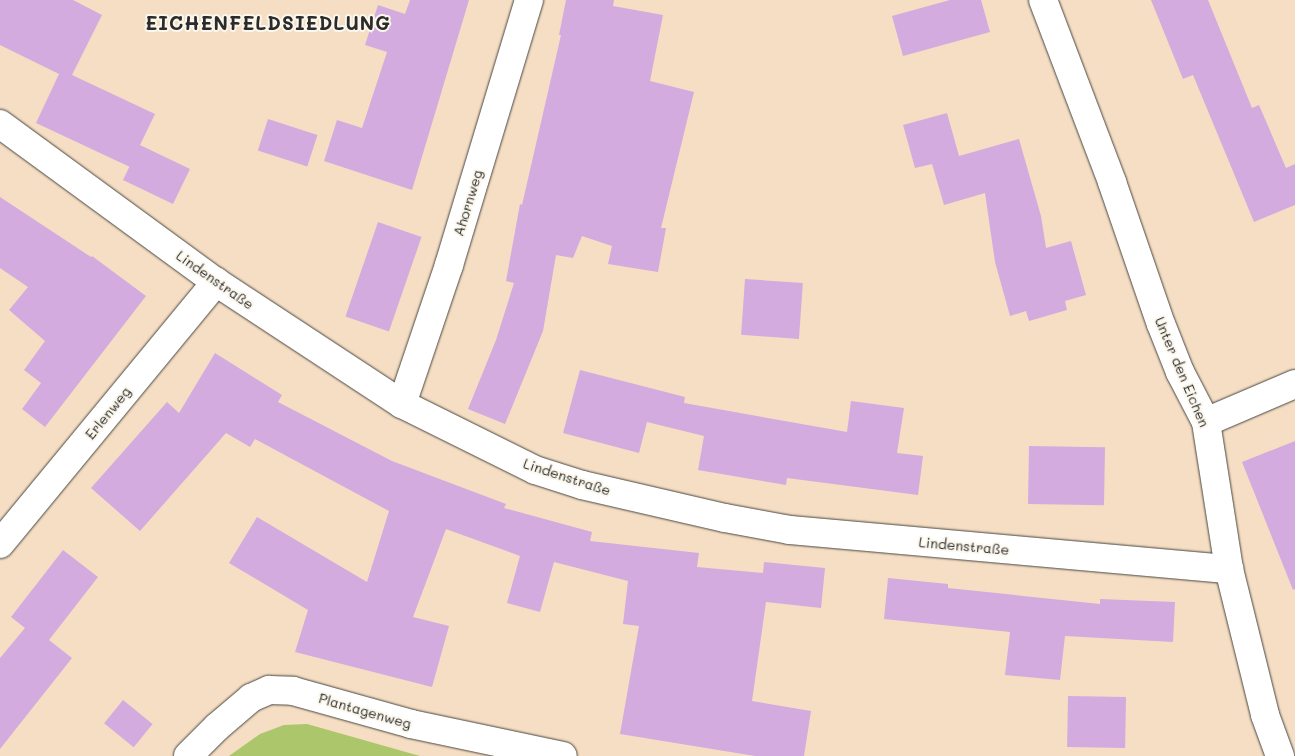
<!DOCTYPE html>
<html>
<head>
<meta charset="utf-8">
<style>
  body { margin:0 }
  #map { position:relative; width:1295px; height:756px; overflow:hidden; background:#f5dec3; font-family:Mali,sans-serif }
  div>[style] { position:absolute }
  .green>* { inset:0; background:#acc66c }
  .building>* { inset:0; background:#d3abdf; transform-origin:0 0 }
  .roads { filter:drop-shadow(0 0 1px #494642) drop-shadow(0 0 1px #494642) }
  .minor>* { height:28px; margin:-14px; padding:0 14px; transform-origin:14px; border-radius:14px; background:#fff }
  span { translate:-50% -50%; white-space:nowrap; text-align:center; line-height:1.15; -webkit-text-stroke:4px #fbf7ec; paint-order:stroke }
  .street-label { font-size:14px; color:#2b2b2b }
  .district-label { font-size:19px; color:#2b2b2b; font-weight:700; letter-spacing:1px }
</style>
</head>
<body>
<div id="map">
  <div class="green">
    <i style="clip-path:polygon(307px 724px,420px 756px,229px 756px,260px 734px,284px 725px)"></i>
  </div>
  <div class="building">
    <i style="clip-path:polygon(0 0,73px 0,102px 15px,72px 75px,155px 114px,140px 145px,190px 169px,173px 204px,123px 180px,134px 157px,130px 167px,36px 123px,59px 74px,0 45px)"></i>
    <i style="clip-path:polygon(410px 0,469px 0,412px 190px,324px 161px,337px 120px,362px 128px,387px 52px,365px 45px,378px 5px,405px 14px)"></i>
    <i style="clip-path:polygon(566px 0,614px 0,613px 6px,663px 15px,650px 81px,694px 92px,661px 228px,666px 228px,658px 272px,608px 264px,612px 246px,582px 236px,573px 258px,556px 255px,543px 331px,505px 424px,468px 409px,496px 340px,514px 283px,506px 281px,520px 204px,522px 205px,561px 35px,559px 35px)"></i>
    <i style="clip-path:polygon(950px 0,981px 0,990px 32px,903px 56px,892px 16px)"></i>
    <i style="clip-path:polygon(1151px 0,1208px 0,1252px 108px,1259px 105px,1286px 168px,1295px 164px,1295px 205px,1254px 222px,1193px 75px,1183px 79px)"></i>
    <i style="clip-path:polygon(947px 113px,959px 156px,1019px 139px,1041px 216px,1046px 248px,1071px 241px,1086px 295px,1065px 301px,1067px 310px,1029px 321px,1026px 311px,1010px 316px,995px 262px,985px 193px,944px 205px,932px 164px,915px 168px,903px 125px)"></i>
    <i style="left:268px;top:119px;width:52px;height:33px;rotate:18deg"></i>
    <i style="clip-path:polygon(0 197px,91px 257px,92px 256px,146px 296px,45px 427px,22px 409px,41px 383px,24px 370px,45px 341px,9px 310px,28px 287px,0 268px)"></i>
    <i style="left:378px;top:222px;width:46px;height:100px;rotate:19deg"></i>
    <i style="left:745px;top:279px;width:58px;height:56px;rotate:4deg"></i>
    <i style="clip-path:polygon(215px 353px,282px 395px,278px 402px,392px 461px,506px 504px,504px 508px,592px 532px,590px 541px,699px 553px,697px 567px,763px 573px,764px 562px,825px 568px,821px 608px,766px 602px,752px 701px,811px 711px,804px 756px,755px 756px,620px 734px,639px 626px,623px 624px,628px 581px,554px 562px,540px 612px,507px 603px,520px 556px,446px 529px,413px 617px,449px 626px,432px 687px,295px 652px,308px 610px,229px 563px,257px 517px,367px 582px,389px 511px,255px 439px,250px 447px,226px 433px,140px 531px,91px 488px,167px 402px,179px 413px)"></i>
    <i style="clip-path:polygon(580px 370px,685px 397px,684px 403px,847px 432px,851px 401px,904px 408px,897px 453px,923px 456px,918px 495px,787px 478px,786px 485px,698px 470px,704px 436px,647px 422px,639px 453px,563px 433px)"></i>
    <i style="clip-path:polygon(1295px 441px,1295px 589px,1293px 590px,1242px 462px)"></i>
    <i style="left:1029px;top:446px;width:76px;height:58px;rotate:1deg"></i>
    <i style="clip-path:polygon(63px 550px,98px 577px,49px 640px,72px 658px,0 749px,0 658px,25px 628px,11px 617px)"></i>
    <i style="clip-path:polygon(888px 578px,948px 584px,948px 588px,1100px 604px,1100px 599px,1175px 602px,1173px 642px,1065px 636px,1060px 680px,1005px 675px,1010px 632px,884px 619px)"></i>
    <i style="left:1068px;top:696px;width:58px;height:51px;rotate:1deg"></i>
    <i style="left:123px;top:700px;width:38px;height:30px;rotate:39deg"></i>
  </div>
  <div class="roads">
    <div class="minor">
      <i style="left:1043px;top:0;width:195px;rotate:69.2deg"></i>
      <i style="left:1112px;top:182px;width:150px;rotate:71deg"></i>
      <i style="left:1161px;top:324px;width:52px;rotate:68.4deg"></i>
      <i style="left:1180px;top:372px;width:56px;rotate:62.5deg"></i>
      <i style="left:1206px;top:422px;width:149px;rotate:81.1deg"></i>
      <i style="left:1229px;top:569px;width:150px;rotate:76.1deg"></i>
      <i style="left:1265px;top:715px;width:44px;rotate:69.9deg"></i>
      <i style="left:0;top:124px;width:268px;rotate:36.2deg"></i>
      <i style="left:216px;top:282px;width:222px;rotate:33.3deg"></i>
      <i style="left:402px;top:404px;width:148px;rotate:26.4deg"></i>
      <i style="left:535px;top:470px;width:49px;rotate:17.7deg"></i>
      <i style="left:582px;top:485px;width:147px;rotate:13deg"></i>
      <i style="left:725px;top:518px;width:66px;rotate:10.5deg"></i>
      <i style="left:790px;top:530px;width:441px;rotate:5.1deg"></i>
      <i style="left:402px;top:404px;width:147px;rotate:-71.3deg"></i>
      <i style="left:449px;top:265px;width:277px;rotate:-73.2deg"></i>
      <i style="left:1206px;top:422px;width:97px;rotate:-23.1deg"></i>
      <i style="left:0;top:544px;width:340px;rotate:-50.5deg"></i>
      <i style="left:188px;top:756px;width:41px;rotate:-45deg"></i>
      <i style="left:217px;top:727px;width:45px;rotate:-40.5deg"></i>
      <i style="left:251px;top:698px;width:20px;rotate:-24deg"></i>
      <i style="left:269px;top:690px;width:24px;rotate:2deg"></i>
      <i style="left:293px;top:691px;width:123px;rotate:15.6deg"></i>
      <i style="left:411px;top:724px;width:155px;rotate:11.9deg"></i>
    </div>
  </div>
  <div class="street-label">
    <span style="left:468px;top:203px;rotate:-73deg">Ahornweg</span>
    <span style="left:215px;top:280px;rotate:35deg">Lindenstraße</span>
    <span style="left:1182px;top:372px;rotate:67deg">Unter den Eichen</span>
    <span style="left:108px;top:413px;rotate:-51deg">Erlenweg</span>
    <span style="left:567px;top:477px;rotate:18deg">Lindenstraße</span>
    <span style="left:964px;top:546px;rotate:5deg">Lindenstraße</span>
    <span style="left:365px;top:711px;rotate:16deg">Plantagenweg</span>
  </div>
  <div class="district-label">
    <span style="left:268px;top:23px">EICHENFELDSIEDLUNG</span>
  </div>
</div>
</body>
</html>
